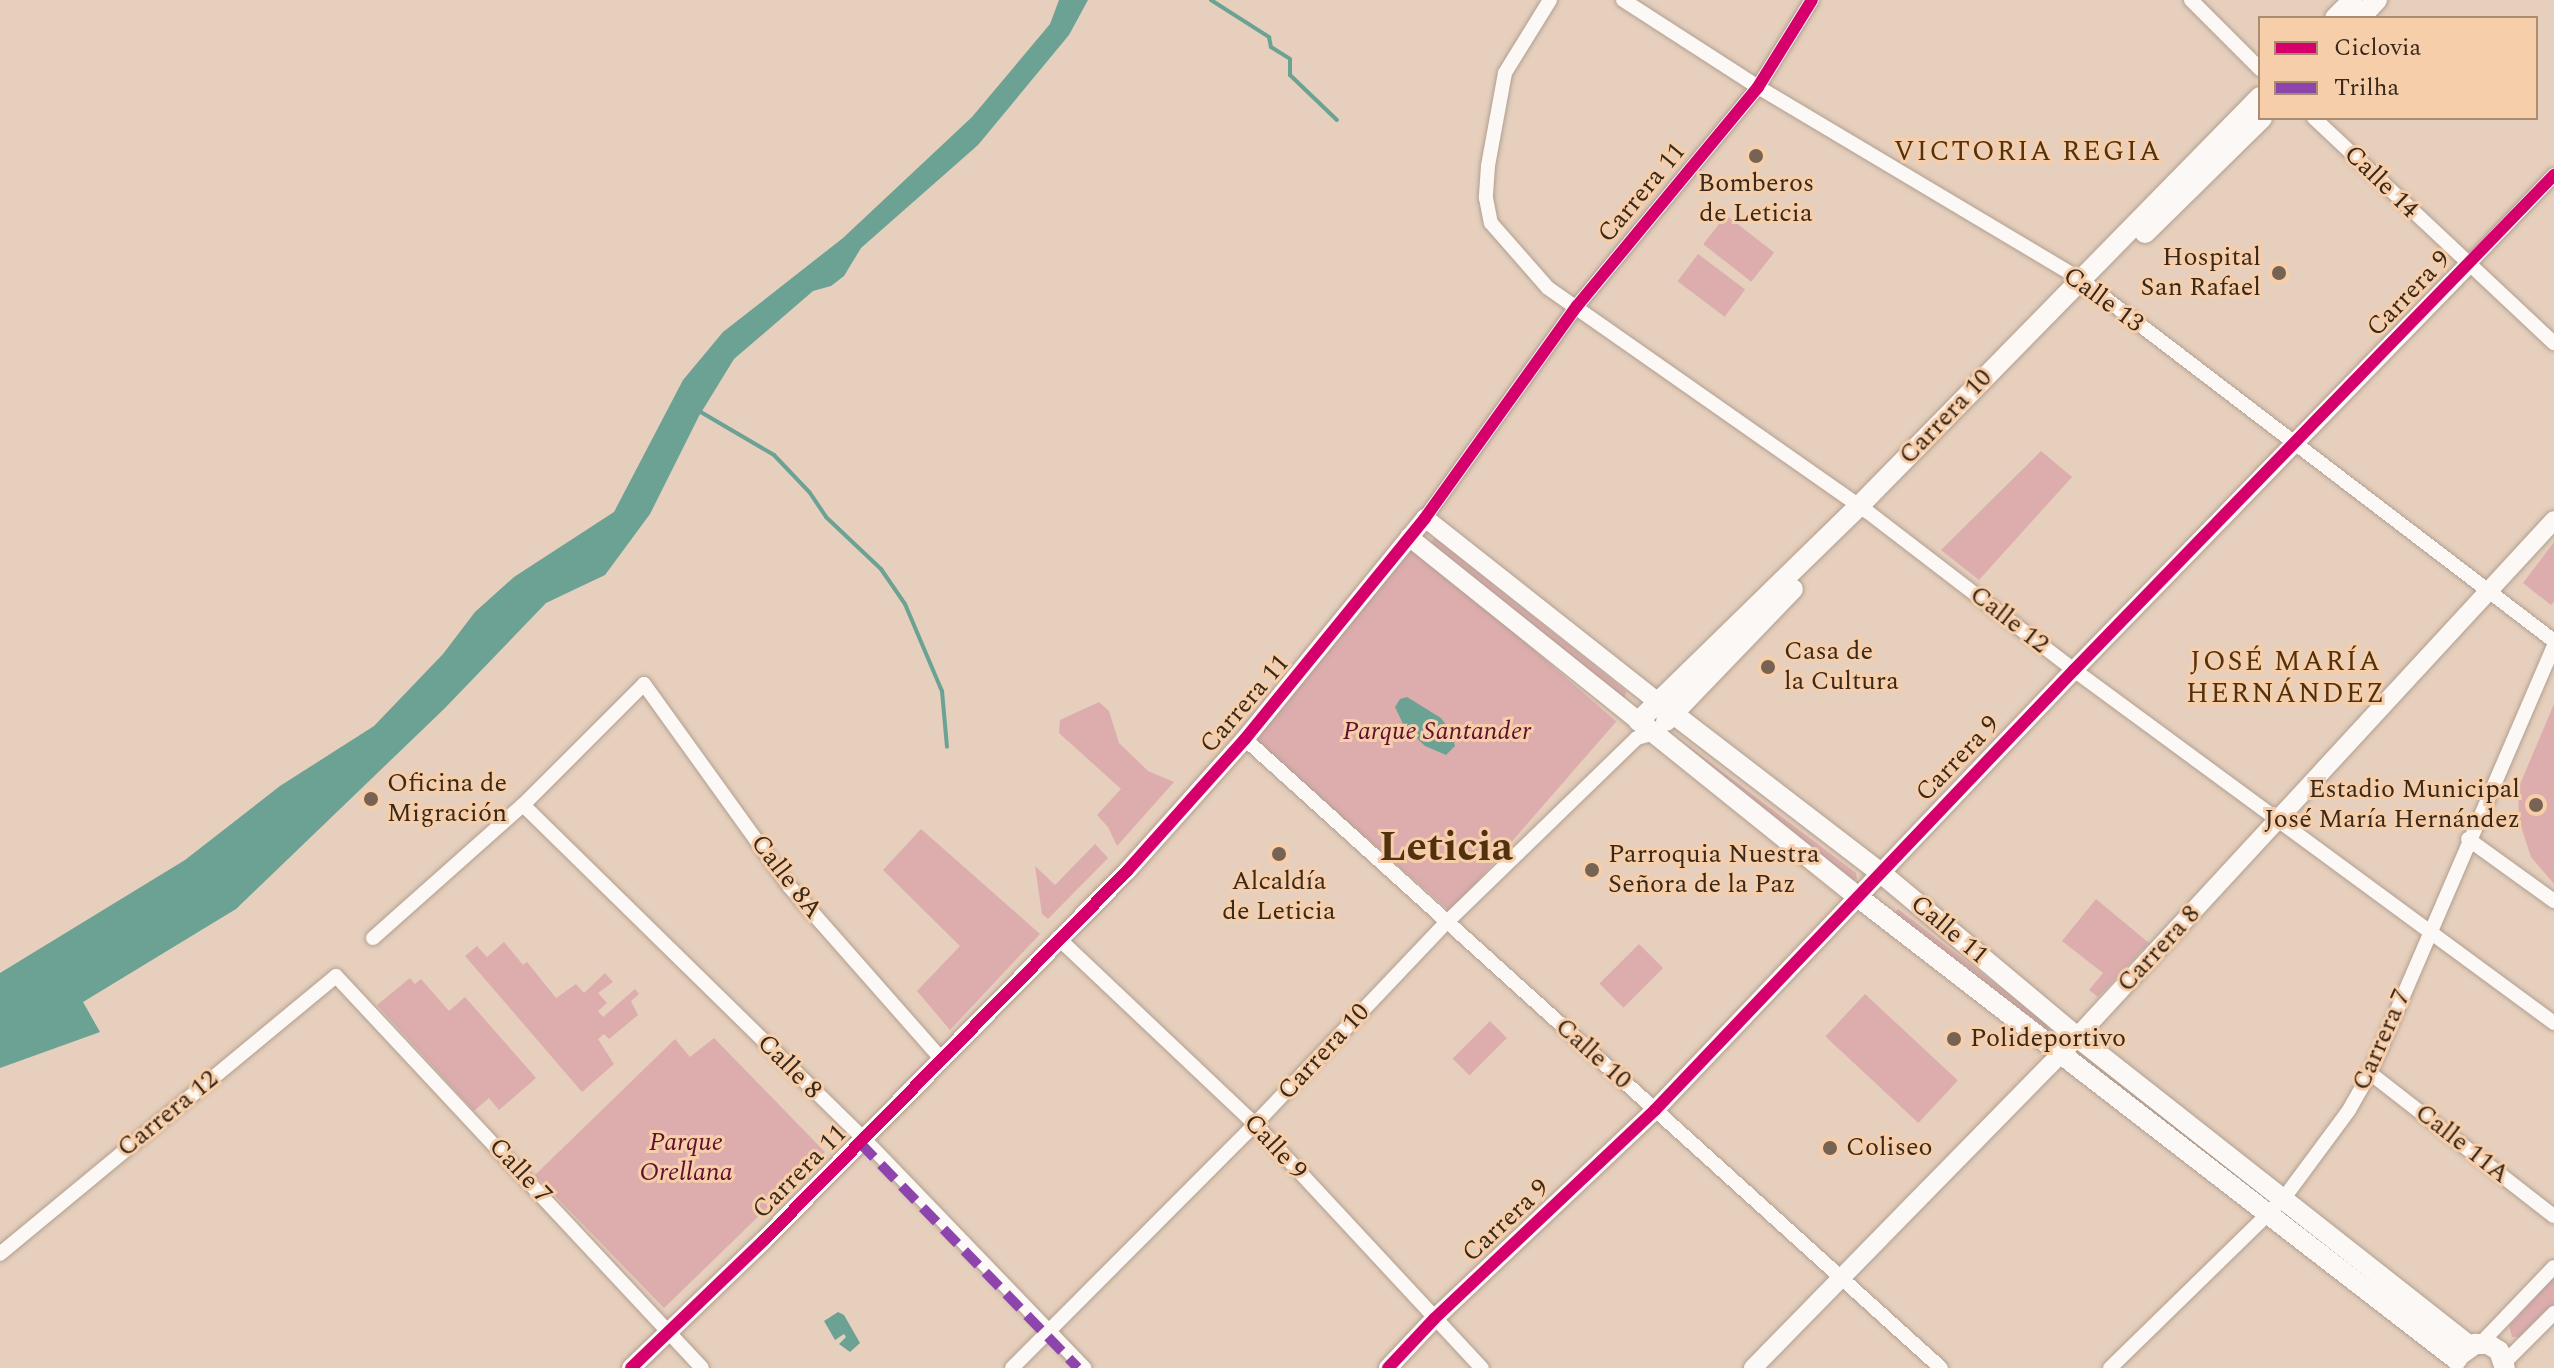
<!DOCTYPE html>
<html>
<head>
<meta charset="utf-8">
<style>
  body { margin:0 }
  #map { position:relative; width:2554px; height:1368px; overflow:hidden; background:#e6cfbc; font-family:Spectral,serif }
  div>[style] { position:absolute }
  .green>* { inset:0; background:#ddadae; transform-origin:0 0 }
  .water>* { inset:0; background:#6ba294 }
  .stream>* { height:4px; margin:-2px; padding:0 2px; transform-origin:2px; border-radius:2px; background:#6ba294 }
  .roads { filter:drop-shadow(0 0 2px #b19f91) drop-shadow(0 0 2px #b19f91) }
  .minor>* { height:14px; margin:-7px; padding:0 7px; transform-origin:7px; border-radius:7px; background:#fbf8f5 }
  .tertiary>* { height:18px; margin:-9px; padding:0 9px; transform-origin:9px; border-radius:9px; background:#fbf8f5 }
  .secondary>* { height:20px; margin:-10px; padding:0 10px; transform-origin:10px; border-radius:10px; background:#fbf8f5 }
  .quiet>* { height:10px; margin-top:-5px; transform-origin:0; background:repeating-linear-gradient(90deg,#8e44ad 0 20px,transparent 0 30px) }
  .cycleway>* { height:12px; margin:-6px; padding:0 6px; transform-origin:6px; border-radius:6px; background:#d6006c }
  .dots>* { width:22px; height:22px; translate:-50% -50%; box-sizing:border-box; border:4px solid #f7ceaa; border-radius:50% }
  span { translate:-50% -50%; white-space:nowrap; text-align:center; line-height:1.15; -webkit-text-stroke:6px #f7ceaa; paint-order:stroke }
  .street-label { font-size:26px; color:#39291b }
  .poi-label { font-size:26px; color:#39291b }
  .right { translate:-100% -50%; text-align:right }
  .left { translate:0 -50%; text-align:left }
  .park-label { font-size:26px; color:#610f2f; font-style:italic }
  .neighbourhood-label { font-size:28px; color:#52310f; letter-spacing:2px }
  .town-label { font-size:42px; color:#52310f; font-weight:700 }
  .legend { position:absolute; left:2258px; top:16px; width:280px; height:104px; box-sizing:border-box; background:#f7ceaa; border:2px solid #ab8c71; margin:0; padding:10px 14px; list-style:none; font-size:24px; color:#39291b }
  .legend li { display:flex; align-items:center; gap:16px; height:40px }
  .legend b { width:40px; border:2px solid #ab8c71 }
</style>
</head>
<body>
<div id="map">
  <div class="green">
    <i style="left:1726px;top:215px;width:61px;height:37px;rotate:38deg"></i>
    <i style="left:1698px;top:254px;width:59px;height:34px;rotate:37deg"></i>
    <i style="clip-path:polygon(2041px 451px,2072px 477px,1979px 580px,1941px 550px)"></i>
    <i style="clip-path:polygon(1435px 538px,1626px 691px,1625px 698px,1621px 700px,1430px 543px)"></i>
    <i style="clip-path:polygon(2554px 542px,2554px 602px,2551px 605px,2523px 583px)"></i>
    <i style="left:1411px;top:543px;width:272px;height:252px;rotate:41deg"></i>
    <i style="clip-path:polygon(1099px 702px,1109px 711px,1119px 743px,1148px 771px,1174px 782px,1117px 846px,1108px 827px,1097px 815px,1121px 789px,1059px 733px,1060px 720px)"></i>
    <i style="clip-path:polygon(2554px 704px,2554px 884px,2531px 857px,2519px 820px,2518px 789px)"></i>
    <i style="clip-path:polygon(1675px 736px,1856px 873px,1857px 879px,1851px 881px)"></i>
    <i style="clip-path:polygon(921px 829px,1040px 934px,950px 1030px,917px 991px,960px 946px,883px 870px)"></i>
    <i style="clip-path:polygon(1095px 844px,1108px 858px,1048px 919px,1042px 914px,1035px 866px,1055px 885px)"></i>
    <i style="clip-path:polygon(2096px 899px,2149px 943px,2098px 997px,2089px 990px,2103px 973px,2062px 941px)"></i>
    <i style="clip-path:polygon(1898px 909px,2048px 1024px,2049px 1030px,2047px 1032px,1894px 914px)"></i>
    <i style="clip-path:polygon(504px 942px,523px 965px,527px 962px,556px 998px,576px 984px,584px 993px,605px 973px,613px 982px,598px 993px,607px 1003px,598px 1011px,603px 1017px,635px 989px,639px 994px,631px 1001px,638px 1015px,609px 1039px,604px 1034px,598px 1039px,614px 1064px,582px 1092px,465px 956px,477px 946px,487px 957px)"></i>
    <i style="left:1639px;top:944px;width:34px;height:56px;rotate:45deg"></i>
    <i style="clip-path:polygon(410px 978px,415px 984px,421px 979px,449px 1011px,465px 997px,536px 1078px,499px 1110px,489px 1098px,474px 1111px,377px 1005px)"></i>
    <i style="left:1865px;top:994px;width:127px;height:58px;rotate:43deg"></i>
    <i style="left:1490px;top:1021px;width:24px;height:53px;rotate:45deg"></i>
    <i style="clip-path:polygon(714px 1038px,825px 1152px,664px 1308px,535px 1175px,675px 1039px,690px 1057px)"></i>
    <i style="clip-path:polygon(2554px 1277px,2554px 1304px,2523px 1337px,2512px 1337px,2509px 1326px)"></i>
  </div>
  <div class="water">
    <i style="clip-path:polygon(1059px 0,1088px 0,1069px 35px,978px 145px,861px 248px,844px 276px,831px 286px,813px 291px,734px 359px,699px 416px,650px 514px,605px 575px,546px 603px,444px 709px,236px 909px,83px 1002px,100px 1032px,0 1068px,0 973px,185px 860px,280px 786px,374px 726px,443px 654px,475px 612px,514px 577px,614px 512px,683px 380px,723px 332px,843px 238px,972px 117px,1050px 24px)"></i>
    <i style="clip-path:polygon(1407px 697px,1441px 718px,1451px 732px,1455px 746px,1446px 755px,1425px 746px,1404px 726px,1395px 707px,1400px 699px)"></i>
    <i style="clip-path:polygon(838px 1312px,844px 1315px,860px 1343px,850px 1352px,839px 1344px,846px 1337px,844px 1334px,835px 1340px,824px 1321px)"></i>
  </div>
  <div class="stream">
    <i style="left:1211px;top:0;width:69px;rotate:32.5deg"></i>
    <i style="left:1269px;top:37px;width:10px;rotate:79deg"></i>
    <i style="left:1271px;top:47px;width:22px;rotate:32deg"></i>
    <i style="left:1290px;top:59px;width:16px;rotate:90deg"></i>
    <i style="left:1290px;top:75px;width:65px;rotate:43.8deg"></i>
    <i style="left:699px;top:411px;width:87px;rotate:30.4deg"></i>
    <i style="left:774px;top:455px;width:52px;rotate:46.5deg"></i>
    <i style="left:810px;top:493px;width:29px;rotate:56deg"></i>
    <i style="left:826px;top:517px;width:76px;rotate:43.4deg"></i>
    <i style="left:881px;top:569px;width:42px;rotate:55.6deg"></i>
    <i style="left:905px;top:604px;width:95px;rotate:67deg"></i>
    <i style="left:942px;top:691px;width:56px;rotate:84.9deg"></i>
  </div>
  <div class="roads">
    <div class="minor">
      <i style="left:1550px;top:0;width:86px;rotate:121.7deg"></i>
      <i style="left:1505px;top:73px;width:95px;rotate:100.4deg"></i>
      <i style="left:1488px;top:166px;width:32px;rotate:94deg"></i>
      <i style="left:1486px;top:198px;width:25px;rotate:79deg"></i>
      <i style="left:1491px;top:223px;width:86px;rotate:48.8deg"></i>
      <i style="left:1548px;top:288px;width:391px;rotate:35deg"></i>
      <i style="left:1868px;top:512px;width:260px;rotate:37.5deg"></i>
      <i style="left:2074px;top:670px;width:596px;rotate:36.33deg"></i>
      <i style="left:1623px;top:0;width:161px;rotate:32.8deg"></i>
      <i style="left:1758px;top:87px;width:375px;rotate:30.8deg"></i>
      <i style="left:2080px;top:279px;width:596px;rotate:37.37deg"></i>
      <i style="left:2191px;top:0;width:98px;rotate:45deg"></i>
      <i style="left:2314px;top:118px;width:329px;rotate:43.2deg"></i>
      <i style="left:2468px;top:265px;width:124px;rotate:-46.3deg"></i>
      <i style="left:1425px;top:518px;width:261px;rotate:-54.4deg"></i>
      <i style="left:1577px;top:306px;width:284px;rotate:-50.4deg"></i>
      <i style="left:1758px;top:87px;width:102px;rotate:-58.2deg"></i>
      <i style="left:1245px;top:739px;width:938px;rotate:42.11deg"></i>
      <i style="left:523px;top:805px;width:477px;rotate:44.4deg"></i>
      <i style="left:864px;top:1139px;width:318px;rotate:46.1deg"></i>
      <i style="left:2468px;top:839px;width:106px;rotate:35.8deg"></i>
      <i style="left:373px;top:938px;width:200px;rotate:-41.6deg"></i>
      <i style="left:523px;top:805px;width:171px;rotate:-45deg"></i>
      <i style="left:644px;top:684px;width:249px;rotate:54.3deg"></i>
      <i style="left:789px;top:886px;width:224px;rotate:48.6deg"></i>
      <i style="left:937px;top:1054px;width:6px;rotate:81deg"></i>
      <i style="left:1058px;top:938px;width:271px;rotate:43.4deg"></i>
      <i style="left:1255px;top:1124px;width:333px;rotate:47.1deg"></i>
      <i style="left:2370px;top:1073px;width:233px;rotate:37.9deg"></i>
      <i style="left:0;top:1254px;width:436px;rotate:-39.6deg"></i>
      <i style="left:336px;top:976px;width:536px;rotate:46.96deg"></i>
      <i style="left:2481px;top:1343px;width:105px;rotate:-46.2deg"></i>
      <i style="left:2504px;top:1363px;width:71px;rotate:-45deg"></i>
      <i style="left:1012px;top:1368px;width:344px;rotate:-45.1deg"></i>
      <i style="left:1255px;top:1124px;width:279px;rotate:-46.5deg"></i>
      <i style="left:1447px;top:922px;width:264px;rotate:-44.1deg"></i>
      <i style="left:1637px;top:738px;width:19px;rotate:-16deg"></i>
      <i style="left:2110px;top:1368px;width:243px;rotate:-44.3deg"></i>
      <i style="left:2284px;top:1198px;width:109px;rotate:-53.5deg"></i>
      <i style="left:2349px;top:1110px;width:43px;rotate:-60.4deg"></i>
      <i style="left:2370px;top:1073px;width:466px;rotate:-66.7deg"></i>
    </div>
    <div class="tertiary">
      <i style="left:1409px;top:537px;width:295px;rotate:38.7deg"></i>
      <i style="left:631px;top:1368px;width:185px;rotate:-43.9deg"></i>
      <i style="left:764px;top:1240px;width:518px;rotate:-45.47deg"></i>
      <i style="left:1127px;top:871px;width:177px;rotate:-48.2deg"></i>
      <i style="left:1245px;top:739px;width:285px;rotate:-50.8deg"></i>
      <i style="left:1425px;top:518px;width:297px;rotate:38.3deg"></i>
      <i style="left:1388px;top:1368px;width:67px;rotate:-46.8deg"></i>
      <i style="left:1434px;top:1319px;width:304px;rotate:-43.4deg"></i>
      <i style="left:1655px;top:1110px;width:608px;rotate:-46.4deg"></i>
      <i style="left:2074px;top:670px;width:565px;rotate:-45.79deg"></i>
      <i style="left:1753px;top:1368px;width:463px;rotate:-45.6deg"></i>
      <i style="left:2077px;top:1037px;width:703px;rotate:-47.3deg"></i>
    </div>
    <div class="secondary">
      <i style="left:2335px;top:18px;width:25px;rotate:-45deg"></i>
      <i style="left:2360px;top:18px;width:25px;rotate:-47deg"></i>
      <i style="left:2260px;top:97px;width:573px;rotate:134.43deg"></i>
      <i style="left:1859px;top:506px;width:308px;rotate:135.7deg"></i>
      <i style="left:1639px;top:721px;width:281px;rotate:38.8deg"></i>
      <i style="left:1858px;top:897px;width:757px;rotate:37.7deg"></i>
      <i style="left:2145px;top:233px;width:164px;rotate:-44.5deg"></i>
      <i style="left:1658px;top:702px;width:281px;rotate:37.5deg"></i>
      <i style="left:1881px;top:873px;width:256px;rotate:39.9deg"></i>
      <i style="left:2077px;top:1037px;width:499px;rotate:38.2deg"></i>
      <i style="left:1666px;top:721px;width:183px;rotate:-46.1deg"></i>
      <i style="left:2460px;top:1355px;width:19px;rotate:-36deg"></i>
      <i style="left:2475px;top:1344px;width:13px"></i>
      <i style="left:2488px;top:1344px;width:13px;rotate:32deg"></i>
      <i style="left:2499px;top:1351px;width:18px;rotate:71deg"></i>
    </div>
  </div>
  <div class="quiet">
    <i style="left:860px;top:1143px;width:313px;rotate:45.9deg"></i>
  </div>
  <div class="cycleway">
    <i style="left:631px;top:1368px;width:185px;rotate:-43.9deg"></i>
    <i style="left:764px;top:1240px;width:518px;rotate:-45.47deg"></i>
    <i style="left:1127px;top:871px;width:177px;rotate:-48.2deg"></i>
    <i style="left:1245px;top:739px;width:285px;rotate:-50.8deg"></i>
    <i style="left:1425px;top:518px;width:261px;rotate:-54.4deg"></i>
    <i style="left:1577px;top:306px;width:284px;rotate:-50.4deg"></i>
    <i style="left:1758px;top:87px;width:102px;rotate:-58.2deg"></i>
    <i style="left:1388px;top:1368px;width:67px;rotate:-46.8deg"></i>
    <i style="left:1434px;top:1319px;width:304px;rotate:-43.4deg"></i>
    <i style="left:1655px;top:1110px;width:608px;rotate:-46.4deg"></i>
    <i style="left:2074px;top:670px;width:690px;rotate:-45.88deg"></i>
  </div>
  <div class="dots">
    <i style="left:1756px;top:156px;background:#766353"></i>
    <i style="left:2279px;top:273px;background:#766353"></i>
    <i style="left:1768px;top:667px;background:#766353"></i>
    <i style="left:371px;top:799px;background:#766353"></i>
    <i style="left:2536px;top:805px;background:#766353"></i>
    <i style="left:1279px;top:854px;background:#766353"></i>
    <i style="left:1592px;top:870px;background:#766353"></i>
    <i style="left:1954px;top:1039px;background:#766353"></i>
    <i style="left:1830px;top:1148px;background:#766353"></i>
  </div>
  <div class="street-label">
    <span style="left:2381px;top:182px;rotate:44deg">Calle 14</span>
    <span style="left:1642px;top:193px;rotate:-50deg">Carrera 11</span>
    <span style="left:2409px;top:294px;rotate:-46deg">Carrera 9</span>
    <span style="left:2103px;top:300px;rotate:36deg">Calle 13</span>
    <span style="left:1946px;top:417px;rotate:-46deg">Carrera 10</span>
    <span style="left:2009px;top:620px;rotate:38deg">Calle 12</span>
    <span style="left:1245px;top:704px;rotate:-49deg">Carrera 11</span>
    <span style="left:1958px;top:759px;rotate:-46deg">Carrera 9</span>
    <span style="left:786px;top:877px;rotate:52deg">Calle 8A</span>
    <span style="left:1949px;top:930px;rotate:40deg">Calle 11</span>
    <span style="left:2159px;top:949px;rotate:-47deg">Carrera 8</span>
    <span style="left:2382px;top:1040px;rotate:-66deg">Carrera 7</span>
    <span style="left:1324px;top:1052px;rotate:-47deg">Carrera 10</span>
    <span style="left:1593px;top:1054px;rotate:42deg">Calle 10</span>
    <span style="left:789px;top:1067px;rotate:45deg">Calle 8</span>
    <span style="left:168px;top:1114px;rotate:-39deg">Carrera 12</span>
    <span style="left:2462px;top:1144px;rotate:38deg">Calle 11A</span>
    <span style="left:1275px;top:1147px;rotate:47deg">Calle 9</span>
    <span style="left:520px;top:1171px;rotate:47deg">Calle 7</span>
    <span style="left:800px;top:1172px;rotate:-45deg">Carrera 11</span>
    <span style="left:1506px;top:1221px;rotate:-43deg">Carrera 9</span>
  </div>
  <div class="poi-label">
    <span style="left:1756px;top:199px">Bomberos<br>de Leticia</span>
    <span class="right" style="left:2261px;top:273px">Hospital<br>San Rafael</span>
    <span class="left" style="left:1784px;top:667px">Casa de<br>la Cultura</span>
    <span class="left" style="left:387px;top:799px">Oficina de<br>Migración</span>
    <span class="right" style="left:2520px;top:805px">Estadio Municipal<br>José María Hernández</span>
    <span class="left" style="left:1608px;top:870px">Parroquia Nuestra<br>Señora de la Paz</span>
    <span style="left:1279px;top:897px">Alcaldía<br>de Leticia</span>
    <span class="left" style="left:1970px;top:1039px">Polideportivo</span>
    <span class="left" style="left:1846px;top:1148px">Coliseo</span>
  </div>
  <div class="park-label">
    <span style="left:1437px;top:732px">Parque Santander</span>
    <span style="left:686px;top:1158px">Parque<br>Orellana</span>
  </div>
  <div class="neighbourhood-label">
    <span style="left:2028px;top:152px">VICTORIA REGIA</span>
    <span style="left:2286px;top:678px">JOSÉ MARÍA<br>HERNÁNDEZ</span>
  </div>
  <div class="town-label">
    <span style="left:1446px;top:848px">Leticia</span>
  </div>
  <ul class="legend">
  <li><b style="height:10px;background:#d6006c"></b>Ciclovia</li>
  <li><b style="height:10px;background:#8e44ad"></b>Trilha</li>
  </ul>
</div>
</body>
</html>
